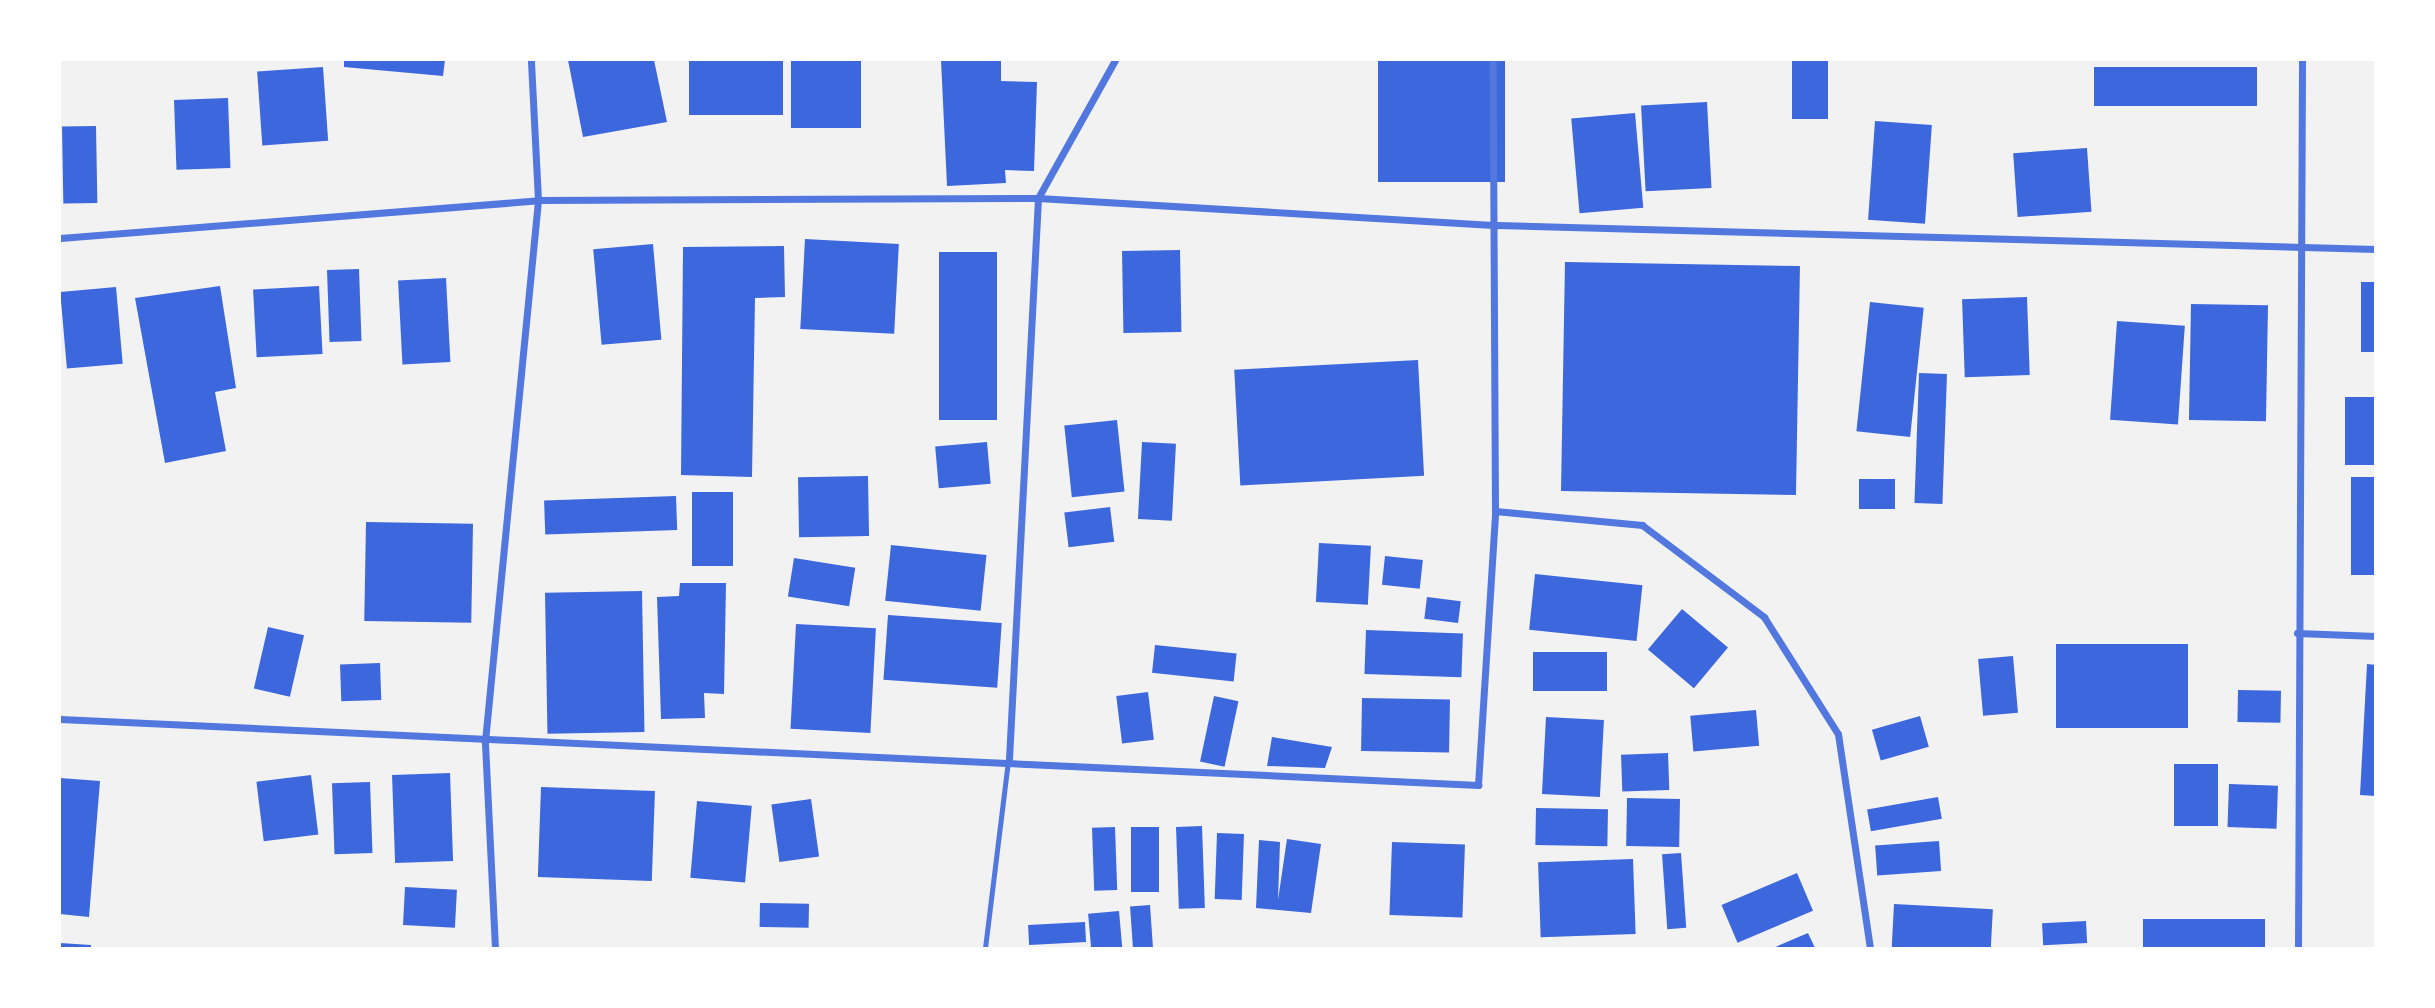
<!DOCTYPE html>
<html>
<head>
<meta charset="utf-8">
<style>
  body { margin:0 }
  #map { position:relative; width:2435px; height:1008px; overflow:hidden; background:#f2f2f2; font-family:"IBM Plex Sans",sans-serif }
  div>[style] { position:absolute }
  .building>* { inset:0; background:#3d67dc; transform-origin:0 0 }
  .service>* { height:5px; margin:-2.5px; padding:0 2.5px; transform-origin:2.5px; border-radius:2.5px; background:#5277de }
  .minor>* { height:7px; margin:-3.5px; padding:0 3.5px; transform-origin:3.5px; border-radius:3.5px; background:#5277de }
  span { translate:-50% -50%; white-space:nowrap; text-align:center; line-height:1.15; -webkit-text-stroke:5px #fff; paint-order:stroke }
  .frame { position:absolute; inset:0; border:61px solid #fff; pointer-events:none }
</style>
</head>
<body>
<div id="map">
  <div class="building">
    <i style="clip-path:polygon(344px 60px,445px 60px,443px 76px,344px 67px)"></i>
    <i style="clip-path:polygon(568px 60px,654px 60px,667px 122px,583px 137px)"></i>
    <i style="left:689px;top:60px;width:94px;height:55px"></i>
    <i style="left:791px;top:60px;width:70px;height:68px"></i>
    <i style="clip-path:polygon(941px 60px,1001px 60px,1001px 81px,1037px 82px,1034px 171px,1005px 170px,1006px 183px,947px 186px)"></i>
    <i style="left:1378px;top:60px;width:127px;height:122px"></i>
    <i style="left:1792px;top:60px;width:36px;height:59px"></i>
    <i style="left:323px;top:67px;width:74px;height:66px;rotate:86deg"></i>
    <i style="left:2257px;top:67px;width:39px;height:163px;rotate:90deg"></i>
    <i style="left:228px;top:98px;width:70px;height:54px;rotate:88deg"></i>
    <i style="left:1707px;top:102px;width:86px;height:66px;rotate:87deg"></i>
    <i style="left:1635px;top:113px;width:95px;height:64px;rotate:85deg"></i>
    <i style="left:1875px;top:121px;width:57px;height:99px;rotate:4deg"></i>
    <i style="left:96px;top:126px;width:77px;height:34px;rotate:89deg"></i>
    <i style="left:2087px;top:148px;width:64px;height:74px;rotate:86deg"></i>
    <i style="left:805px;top:239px;width:94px;height:90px;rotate:3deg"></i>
    <i style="left:653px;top:244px;width:96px;height:60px;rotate:85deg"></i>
    <i style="clip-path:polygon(784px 246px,785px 297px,755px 298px,752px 477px,681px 475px,683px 247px)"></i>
    <i style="left:1180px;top:250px;width:82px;height:58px;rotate:89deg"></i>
    <i style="left:939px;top:252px;width:58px;height:168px"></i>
    <i style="left:1565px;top:262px;width:235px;height:229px;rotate:1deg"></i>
    <i style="left:359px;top:269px;width:72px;height:32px;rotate:88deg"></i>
    <i style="left:446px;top:278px;width:84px;height:48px;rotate:87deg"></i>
    <i style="left:2361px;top:282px;width:15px;height:70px"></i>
    <i style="clip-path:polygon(220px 286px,236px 388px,215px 392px,226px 451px,165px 463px,135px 298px)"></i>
    <i style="left:319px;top:286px;width:68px;height:66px;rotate:87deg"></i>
    <i style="left:116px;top:287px;width:77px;height:56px;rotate:85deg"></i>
    <i style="left:2027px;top:297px;width:78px;height:65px;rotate:88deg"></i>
    <i style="left:1870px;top:302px;width:54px;height:130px;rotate:6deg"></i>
    <i style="left:2191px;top:304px;width:77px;height:116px;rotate:1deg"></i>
    <i style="left:2117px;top:321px;width:68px;height:99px;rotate:4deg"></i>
    <i style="left:1418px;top:360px;width:116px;height:184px;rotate:87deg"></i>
    <i style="left:1919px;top:373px;width:28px;height:130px;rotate:2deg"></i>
    <i style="left:2345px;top:397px;width:31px;height:68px"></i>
    <i style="left:1117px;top:420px;width:72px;height:53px;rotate:84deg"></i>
    <i style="left:987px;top:442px;width:42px;height:52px;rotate:85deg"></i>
    <i style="left:1142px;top:442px;width:34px;height:77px;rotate:3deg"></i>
    <i style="left:868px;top:476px;width:60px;height:70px;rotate:89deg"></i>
    <i style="left:2351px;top:477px;width:25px;height:98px"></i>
    <i style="left:1895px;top:479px;width:30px;height:36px;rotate:90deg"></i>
    <i style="left:692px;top:492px;width:41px;height:74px"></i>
    <i style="left:676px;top:496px;width:34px;height:132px;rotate:88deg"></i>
    <i style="left:1110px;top:507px;width:35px;height:46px;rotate:83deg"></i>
    <i style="left:366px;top:522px;width:107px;height:99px;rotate:1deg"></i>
    <i style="left:1319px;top:543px;width:52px;height:59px;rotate:3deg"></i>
    <i style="left:891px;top:545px;width:96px;height:56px;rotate:6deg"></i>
    <i style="left:1385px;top:556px;width:38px;height:29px;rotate:6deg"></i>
    <i style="left:794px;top:558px;width:62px;height:39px;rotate:9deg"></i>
    <i style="left:1535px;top:574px;width:108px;height:56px;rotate:6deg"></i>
    <i style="clip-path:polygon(680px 583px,726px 583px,724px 694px,704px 693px,705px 718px,661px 719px,657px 597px,679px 596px)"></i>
    <i style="left:642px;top:591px;width:141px;height:97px;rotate:89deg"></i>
    <i style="left:1427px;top:597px;width:34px;height:22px;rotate:7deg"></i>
    <i style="left:1682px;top:609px;width:60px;height:53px;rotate:40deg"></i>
    <i style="left:888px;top:615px;width:114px;height:65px;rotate:4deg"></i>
    <i style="left:796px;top:624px;width:80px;height:105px;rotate:3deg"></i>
    <i style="left:268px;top:627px;width:37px;height:63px;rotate:13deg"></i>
    <i style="left:1366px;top:630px;width:97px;height:44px;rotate:2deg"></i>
    <i style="left:2056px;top:644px;width:132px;height:84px"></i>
    <i style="left:1155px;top:645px;width:82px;height:28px;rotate:6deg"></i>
    <i style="left:1533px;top:652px;width:74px;height:39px"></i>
    <i style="left:2013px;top:656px;width:57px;height:35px;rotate:85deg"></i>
    <i style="left:380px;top:663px;width:37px;height:40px;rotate:88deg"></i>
    <i style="clip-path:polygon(2367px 664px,2376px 665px,2376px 796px,2360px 795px)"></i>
    <i style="left:2238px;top:690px;width:43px;height:32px;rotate:1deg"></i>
    <i style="left:1148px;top:692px;width:48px;height:32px;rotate:83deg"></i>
    <i style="left:1214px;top:696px;width:25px;height:67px;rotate:12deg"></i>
    <i style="left:1362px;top:698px;width:88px;height:53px;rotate:1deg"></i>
    <i style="left:1756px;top:710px;width:36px;height:66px;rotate:85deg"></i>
    <i style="left:1920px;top:716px;width:32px;height:50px;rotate:74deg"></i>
    <i style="left:1546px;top:717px;width:58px;height:77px;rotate:3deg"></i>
    <i style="clip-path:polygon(1272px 737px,1332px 747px,1325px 768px,1267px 766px)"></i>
    <i style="left:1668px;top:753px;width:37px;height:47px;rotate:88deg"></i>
    <i style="left:2174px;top:764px;width:44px;height:62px"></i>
    <i style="left:450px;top:773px;width:88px;height:58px;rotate:88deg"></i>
    <i style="left:311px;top:775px;width:60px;height:55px;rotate:83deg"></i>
    <i style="clip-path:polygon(60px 778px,100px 781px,89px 917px,60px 914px)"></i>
    <i style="left:370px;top:782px;width:71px;height:38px;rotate:88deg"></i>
    <i style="left:2229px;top:784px;width:49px;height:43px;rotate:2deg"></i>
    <i style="left:541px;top:787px;width:114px;height:90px;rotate:2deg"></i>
    <i style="left:1938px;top:797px;width:22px;height:72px;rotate:80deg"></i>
    <i style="left:1627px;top:798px;width:53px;height:48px;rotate:1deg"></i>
    <i style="left:811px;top:799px;width:58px;height:40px;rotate:82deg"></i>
    <i style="left:697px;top:801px;width:55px;height:77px;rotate:5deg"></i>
    <i style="left:1536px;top:808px;width:72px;height:37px;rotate:1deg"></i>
    <i style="left:1202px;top:826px;width:82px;height:26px;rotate:88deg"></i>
    <i style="left:1115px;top:827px;width:63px;height:23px;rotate:88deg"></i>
    <i style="left:1131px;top:827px;width:28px;height:65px"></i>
    <i style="left:1217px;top:833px;width:27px;height:66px;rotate:2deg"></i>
    <i style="clip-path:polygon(1287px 839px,1321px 844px,1311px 913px,1256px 908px,1259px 840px,1280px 842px,1278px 900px)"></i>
    <i style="left:1939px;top:841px;width:30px;height:64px;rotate:86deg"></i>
    <i style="left:1392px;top:842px;width:73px;height:73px;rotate:2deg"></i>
    <i style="left:1681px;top:853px;width:75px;height:19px;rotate:86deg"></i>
    <i style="left:1633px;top:859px;width:75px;height:95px;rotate:88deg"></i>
    <i style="left:1797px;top:873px;width:41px;height:82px;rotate:67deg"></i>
    <i style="left:405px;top:887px;width:52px;height:38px;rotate:3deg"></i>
    <i style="left:760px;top:903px;width:49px;height:24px;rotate:1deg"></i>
    <i style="left:1894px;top:904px;width:99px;height:44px;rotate:3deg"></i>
    <i style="left:1150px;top:905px;width:43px;height:20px;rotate:86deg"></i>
    <i style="left:1119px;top:911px;width:37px;height:31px;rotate:85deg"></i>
    <i style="left:2143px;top:919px;width:122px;height:29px"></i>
    <i style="left:2086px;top:921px;width:22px;height:44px;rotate:87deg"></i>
    <i style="left:1085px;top:922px;width:20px;height:57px;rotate:87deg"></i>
    <i style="clip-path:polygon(1808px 933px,1815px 948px,1773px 948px)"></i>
    <i style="clip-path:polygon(60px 943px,91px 945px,91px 948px,60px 948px)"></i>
  </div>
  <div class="service">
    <i style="left:985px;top:948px;width:187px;rotate:-83deg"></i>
  </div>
  <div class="minor">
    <i style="left:60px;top:238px;width:480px;rotate:-4.5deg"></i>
    <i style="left:538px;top:200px;width:500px;rotate:-0.23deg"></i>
    <i style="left:1038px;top:198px;width:460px;rotate:3.4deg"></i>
    <i style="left:1497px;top:225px;width:879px;rotate:1.56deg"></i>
    <i style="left:1495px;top:511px;width:148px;rotate:5.4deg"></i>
    <i style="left:1642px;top:525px;width:153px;rotate:37deg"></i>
    <i style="left:1764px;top:617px;width:138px;rotate:57.7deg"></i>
    <i style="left:1838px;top:734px;width:216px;rotate:81.5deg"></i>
    <i style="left:2297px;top:633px;width:79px;rotate:2.2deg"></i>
    <i style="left:60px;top:719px;width:1420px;rotate:2.66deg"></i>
    <i style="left:1478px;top:785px;width:275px;rotate:-86.4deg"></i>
    <i style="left:1495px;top:511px;width:451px;rotate:-90.3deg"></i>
    <i style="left:1009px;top:759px;width:562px;rotate:-87.04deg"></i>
    <i style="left:1038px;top:198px;width:158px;rotate:-60.8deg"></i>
    <i style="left:495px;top:948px;width:207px;rotate:-92.8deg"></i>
    <i style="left:485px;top:741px;width:544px;rotate:-84.4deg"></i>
    <i style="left:538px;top:200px;width:140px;rotate:-92.9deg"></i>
    <i style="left:2298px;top:948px;width:888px;rotate:-89.74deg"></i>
  </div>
  <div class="frame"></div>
</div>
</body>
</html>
